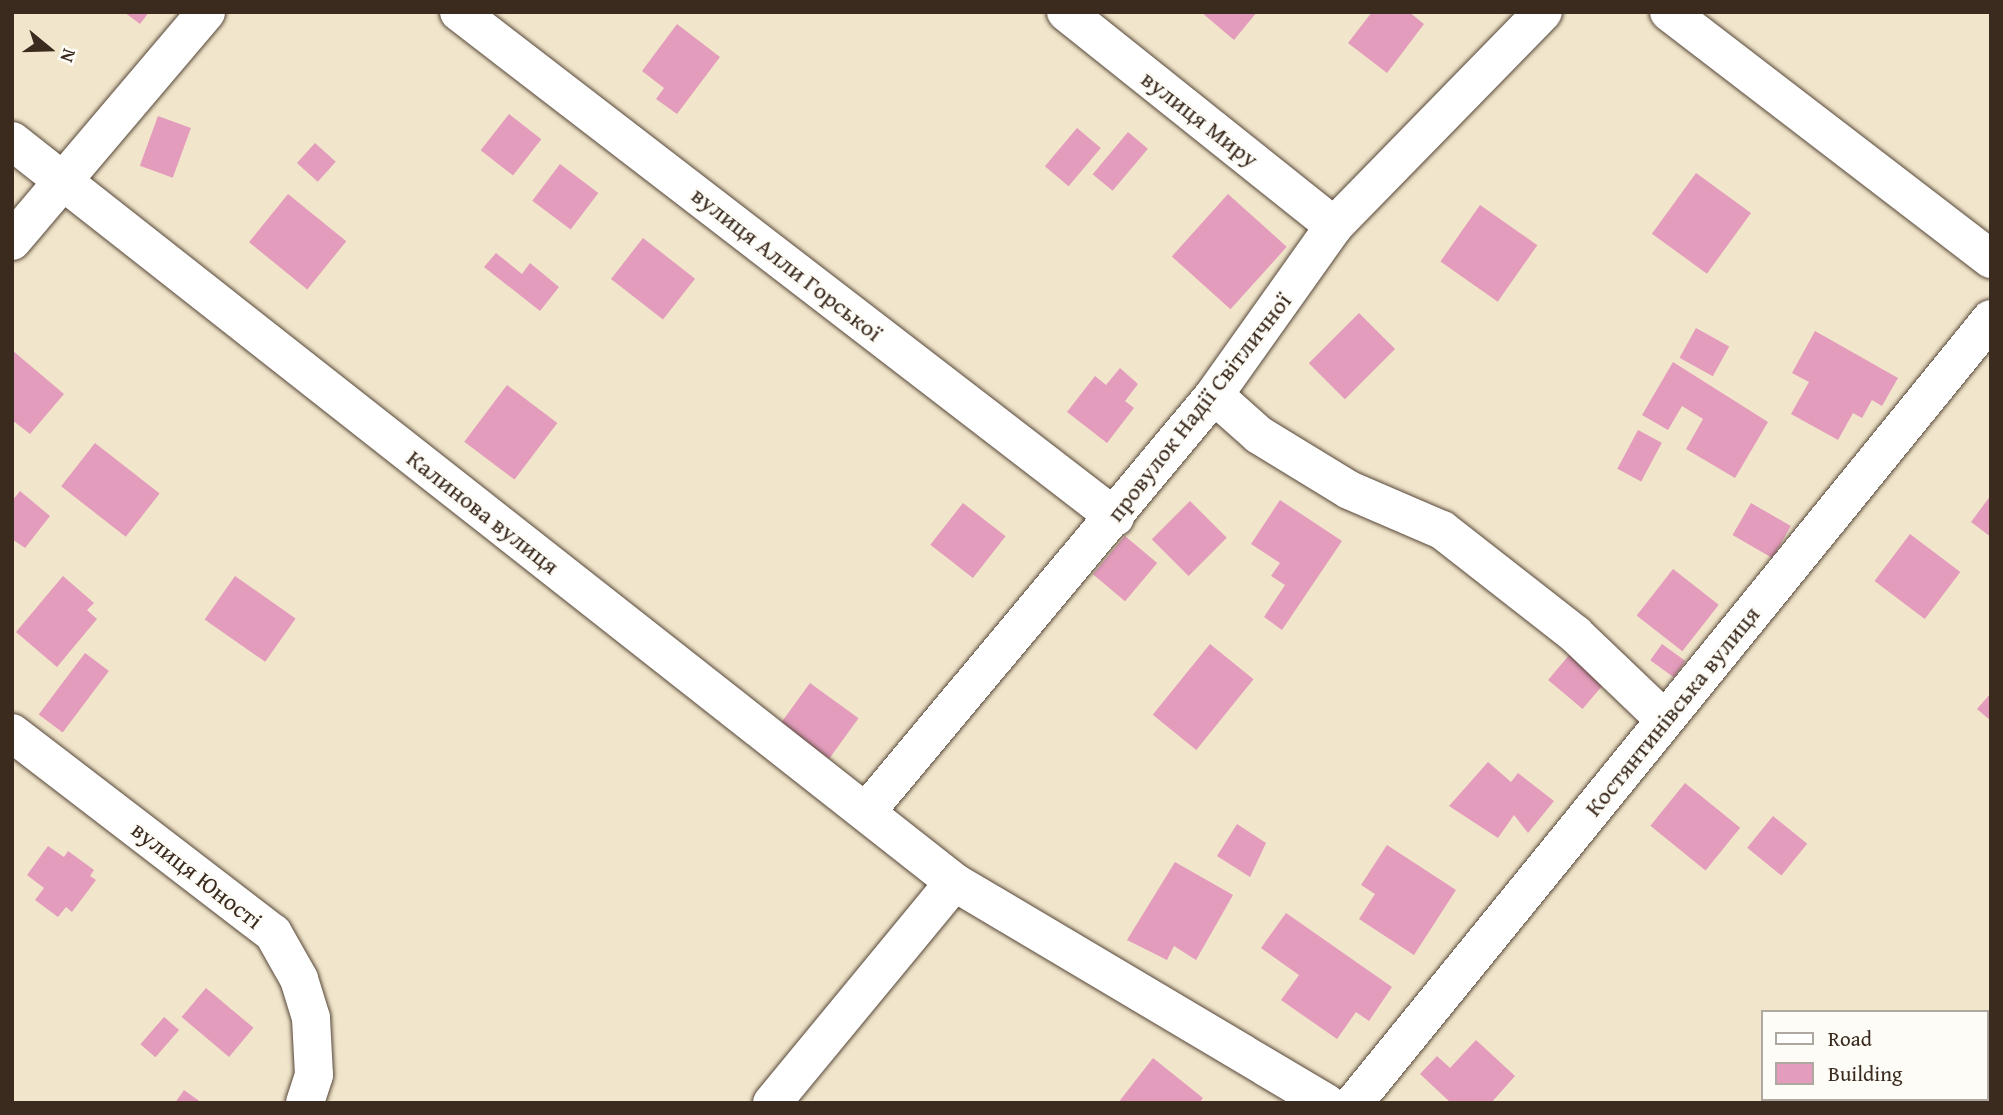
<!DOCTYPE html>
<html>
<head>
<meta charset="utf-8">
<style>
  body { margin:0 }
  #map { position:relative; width:2003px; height:1115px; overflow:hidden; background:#f1e6cb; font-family:"Gentium Book Plus",serif }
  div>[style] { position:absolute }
  .building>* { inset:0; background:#e39cbc; transform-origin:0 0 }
  .roads { filter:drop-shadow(0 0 2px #564638) drop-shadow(0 0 2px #564638) }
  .minor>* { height:38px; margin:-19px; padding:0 19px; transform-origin:19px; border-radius:19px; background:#fff }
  span { translate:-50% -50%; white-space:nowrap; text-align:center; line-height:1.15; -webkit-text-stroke:5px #fdfcf7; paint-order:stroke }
  .street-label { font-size:24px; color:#3b2a1e }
  .frame { position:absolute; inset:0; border:14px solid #3b2a1e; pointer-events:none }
  .legend { position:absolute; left:1761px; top:1010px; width:228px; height:91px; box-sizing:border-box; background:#fdfcf7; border:2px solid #afa8a0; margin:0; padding:9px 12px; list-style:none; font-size:21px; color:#3b2a1e }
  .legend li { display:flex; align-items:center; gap:14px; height:35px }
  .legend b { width:35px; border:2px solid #afa8a0 }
  .north { position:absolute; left:14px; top:14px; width:70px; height:70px; -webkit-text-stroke:5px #fdfcf7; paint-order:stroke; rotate:109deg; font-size:19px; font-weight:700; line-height:28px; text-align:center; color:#3b2a1e }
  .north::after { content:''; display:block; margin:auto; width:24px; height:32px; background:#3b2a1e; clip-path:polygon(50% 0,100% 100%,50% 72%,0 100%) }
</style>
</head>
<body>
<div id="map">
  <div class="building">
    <i style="clip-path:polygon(124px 12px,149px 12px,140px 24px)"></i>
    <i style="clip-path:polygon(1201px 12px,1257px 12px,1234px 40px)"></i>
    <i style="clip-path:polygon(1372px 12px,1409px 12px,1424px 24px,1387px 73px,1348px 43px)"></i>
    <i style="clip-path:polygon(677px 24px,720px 57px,677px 114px,656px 99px,664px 88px,642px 71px)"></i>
    <i style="left:509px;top:114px;width:41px;height:46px;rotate:38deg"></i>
    <i style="left:158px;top:116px;width:35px;height:53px;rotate:20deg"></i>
    <i style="left:1077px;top:128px;width:31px;height:50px;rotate:40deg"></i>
    <i style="left:1128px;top:132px;width:26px;height:55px;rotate:40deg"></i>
    <i style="left:315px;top:143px;width:28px;height:27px;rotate:42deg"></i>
    <i style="left:560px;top:164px;width:48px;height:46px;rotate:37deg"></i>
    <i style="left:1696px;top:173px;width:68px;height:75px;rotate:36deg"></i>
    <i style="left:288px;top:194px;width:75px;height:62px;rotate:39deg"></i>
    <i style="left:1228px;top:194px;width:79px;height:84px;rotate:42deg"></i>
    <i style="left:1480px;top:205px;width:70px;height:69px;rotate:35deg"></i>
    <i style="left:643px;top:238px;width:66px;height:52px;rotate:38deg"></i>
    <i style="clip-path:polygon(496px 253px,522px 274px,530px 263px,559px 287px,540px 311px,484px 267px)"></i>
    <i style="left:1359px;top:313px;width:51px;height:71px;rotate:45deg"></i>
    <i style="left:1696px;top:328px;width:38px;height:34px;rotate:29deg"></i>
    <i style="clip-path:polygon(1815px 331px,1898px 378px,1882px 406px,1872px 400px,1862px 418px,1853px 413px,1838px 440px,1791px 414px,1809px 382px,1792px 373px)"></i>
    <i style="clip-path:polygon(12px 350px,64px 394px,30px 434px,12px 420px)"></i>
    <i style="clip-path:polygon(1673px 362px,1768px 422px,1735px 478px,1686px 449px,1703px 419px,1682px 406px,1668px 430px,1642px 415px)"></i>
    <i style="clip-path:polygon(1120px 368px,1138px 384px,1125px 401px,1134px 408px,1107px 443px,1067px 412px,1095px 376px,1106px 385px)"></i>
    <i style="left:507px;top:385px;width:63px;height:71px;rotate:37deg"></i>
    <i style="left:1638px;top:430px;width:27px;height:44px;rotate:28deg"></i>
    <i style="left:95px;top:443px;width:82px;height:55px;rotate:38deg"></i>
    <i style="clip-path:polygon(20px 491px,50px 516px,25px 548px,12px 539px,12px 501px)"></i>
    <i style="clip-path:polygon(1991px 495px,1991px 537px,1971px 522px)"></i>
    <i style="clip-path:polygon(1280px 500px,1342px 541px,1282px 630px,1264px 617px,1285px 585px,1271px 576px,1280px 563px,1251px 544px)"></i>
    <i style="left:1190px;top:501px;width:52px;height:54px;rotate:45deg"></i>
    <i style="left:963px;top:503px;width:54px;height:53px;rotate:38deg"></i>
    <i style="left:1751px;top:503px;width:46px;height:37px;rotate:30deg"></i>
    <i style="left:1910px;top:534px;width:63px;height:59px;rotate:37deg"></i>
    <i style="left:1125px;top:536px;width:42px;height:50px;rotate:40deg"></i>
    <i style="left:1673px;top:569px;width:58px;height:59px;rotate:38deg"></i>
    <i style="clip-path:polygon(63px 576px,94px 603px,87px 610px,97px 619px,57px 667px,16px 632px)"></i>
    <i style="left:235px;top:576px;width:74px;height:53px;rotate:35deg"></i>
    <i style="left:1210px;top:644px;width:56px;height:91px;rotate:39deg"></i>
    <i style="left:1662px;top:644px;width:29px;height:20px;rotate:36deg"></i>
    <i style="left:85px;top:653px;width:30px;height:77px;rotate:37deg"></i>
    <i style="left:1570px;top:654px;width:45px;height:34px;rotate:40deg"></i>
    <i style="left:810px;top:683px;width:60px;height:50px;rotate:36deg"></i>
    <i style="clip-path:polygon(1991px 693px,1991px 721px,1977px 709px)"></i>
    <i style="clip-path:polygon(1488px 762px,1511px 782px,1518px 773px,1554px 801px,1528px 833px,1514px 815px,1498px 838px,1449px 806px)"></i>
    <i style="left:1685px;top:783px;width:71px;height:55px;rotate:39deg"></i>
    <i style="left:1773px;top:816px;width:44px;height:41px;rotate:39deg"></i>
    <i style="clip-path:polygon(1237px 824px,1266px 843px,1250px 877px,1217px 856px)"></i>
    <i style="clip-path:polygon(1387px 845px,1456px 890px,1414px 955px,1359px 919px,1375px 894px,1361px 885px)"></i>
    <i style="clip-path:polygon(48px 846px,64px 857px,68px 851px,94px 870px,90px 876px,96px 880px,72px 912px,66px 907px,58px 917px,35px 900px,44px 888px,27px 875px)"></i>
    <i style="clip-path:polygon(1175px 862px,1233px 895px,1196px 960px,1174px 946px,1167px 960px,1127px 940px)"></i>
    <i style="clip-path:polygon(1286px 913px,1392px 987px,1369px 1021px,1356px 1012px,1337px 1039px,1281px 1000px,1299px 975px,1261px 948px)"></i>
    <i style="left:206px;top:988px;width:62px;height:38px;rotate:40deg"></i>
    <i style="left:164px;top:1017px;width:20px;height:36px;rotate:41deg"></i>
    <i style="clip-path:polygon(1476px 1040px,1515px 1076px,1491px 1103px,1451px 1103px,1420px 1074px,1437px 1056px,1450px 1068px)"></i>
    <i style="clip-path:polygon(1153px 1058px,1203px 1098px,1199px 1103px,1118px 1103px)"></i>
    <i style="clip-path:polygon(184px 1090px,202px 1103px,175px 1103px)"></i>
  </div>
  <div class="roads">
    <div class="minor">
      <i style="left:459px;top:12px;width:828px;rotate:37.59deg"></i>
      <i style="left:1066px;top:12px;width:343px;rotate:38.6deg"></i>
      <i style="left:1669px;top:12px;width:406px;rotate:37.5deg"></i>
      <i style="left:12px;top:141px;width:1199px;rotate:38.19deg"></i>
      <i style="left:954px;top:882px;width:433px;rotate:30.7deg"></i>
      <i style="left:12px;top:241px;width:300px;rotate:-49.7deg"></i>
      <i style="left:1214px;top:395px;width:60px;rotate:41.6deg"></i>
      <i style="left:1259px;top:435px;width:105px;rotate:31.4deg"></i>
      <i style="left:1349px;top:490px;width:101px;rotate:23.3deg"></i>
      <i style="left:1442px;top:530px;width:169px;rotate:38deg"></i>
      <i style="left:1575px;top:634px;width:124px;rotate:43.7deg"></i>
      <i style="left:12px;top:733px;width:329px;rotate:37.5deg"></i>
      <i style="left:273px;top:933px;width:53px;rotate:60.5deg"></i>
      <i style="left:299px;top:979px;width:41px;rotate:72.9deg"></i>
      <i style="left:311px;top:1018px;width:57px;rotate:87deg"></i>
      <i style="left:314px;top:1075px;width:29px;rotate:108deg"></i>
      <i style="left:866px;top:812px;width:543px;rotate:-50.15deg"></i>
      <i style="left:1214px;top:395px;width:207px;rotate:-54.6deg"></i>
      <i style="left:1334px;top:226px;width:299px;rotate:-45.7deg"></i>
      <i style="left:772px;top:1103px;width:286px;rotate:-50.5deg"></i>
      <i style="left:1354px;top:1103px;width:1010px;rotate:-50.91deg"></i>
    </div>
  </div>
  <div class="street-label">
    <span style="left:1200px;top:119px;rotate:38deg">вулиця Миру</span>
    <span style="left:787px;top:264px;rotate:38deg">вулиця Алли Горської</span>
    <span style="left:1199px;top:407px;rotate:-52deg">провулок Надії Світличної</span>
    <span style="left:483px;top:512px;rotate:38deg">Калинова вулиця</span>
    <span style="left:1672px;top:711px;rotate:-51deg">Костянтинівська вулиця</span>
    <span style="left:197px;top:875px;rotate:38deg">вулиця Юності</span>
  </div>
  <div class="frame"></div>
  <ul class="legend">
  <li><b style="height:9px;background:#fff"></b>Road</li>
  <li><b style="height:19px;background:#e39cbc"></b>Building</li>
  </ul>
  <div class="north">N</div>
</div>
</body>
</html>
